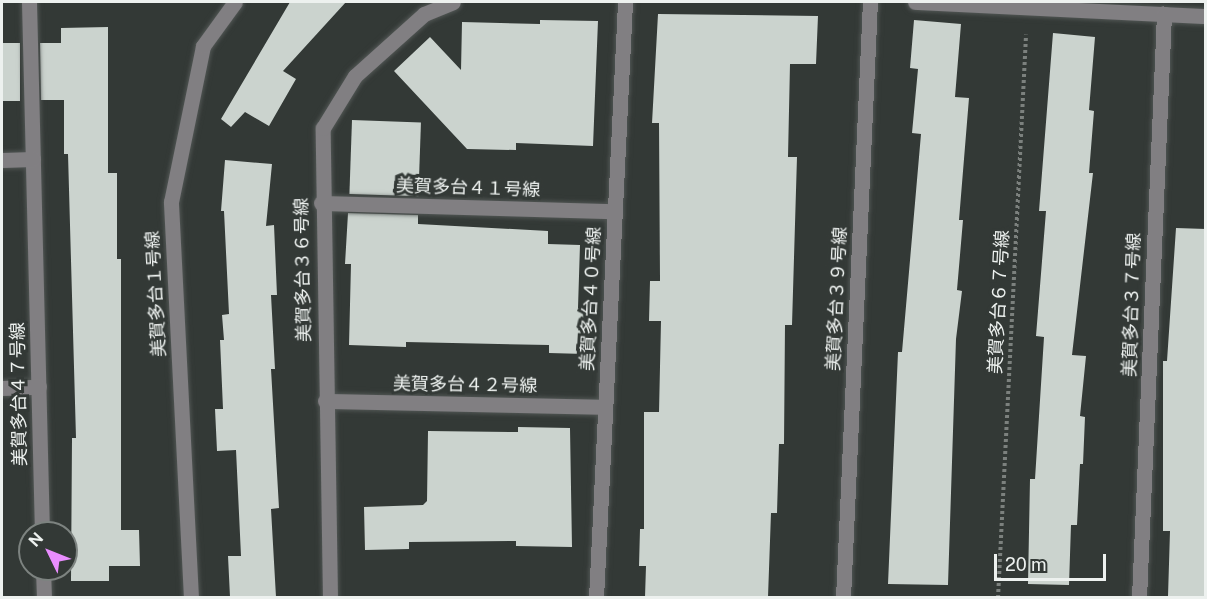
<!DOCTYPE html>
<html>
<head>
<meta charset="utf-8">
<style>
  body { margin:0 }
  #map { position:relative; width:1207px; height:599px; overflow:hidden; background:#333936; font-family:"Public Sans","Noto Sans JP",sans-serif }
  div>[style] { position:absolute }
  .building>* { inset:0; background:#cbd3ce; transform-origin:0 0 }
  .path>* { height:4px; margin-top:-2px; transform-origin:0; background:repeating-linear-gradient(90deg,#7c817e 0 3px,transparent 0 6px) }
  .roads { filter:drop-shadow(0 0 2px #515654) drop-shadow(0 0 2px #515654) }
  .minor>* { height:15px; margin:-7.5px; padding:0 7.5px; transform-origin:7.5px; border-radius:7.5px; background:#817f82 }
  span { translate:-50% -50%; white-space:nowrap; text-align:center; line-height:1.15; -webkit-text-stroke:6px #333936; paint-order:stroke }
  .street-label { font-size:18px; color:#edf1ef }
  .frame { position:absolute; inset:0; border:3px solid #edf1ef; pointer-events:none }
  .north { position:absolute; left:18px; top:521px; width:60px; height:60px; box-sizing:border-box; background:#333936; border:2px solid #7d8380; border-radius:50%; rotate:313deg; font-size:16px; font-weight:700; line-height:24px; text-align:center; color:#edf1ef }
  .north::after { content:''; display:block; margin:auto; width:21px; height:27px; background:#e98dfe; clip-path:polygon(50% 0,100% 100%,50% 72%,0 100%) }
  .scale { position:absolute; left:994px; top:554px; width:112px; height:27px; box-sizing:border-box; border:3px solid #edf1ef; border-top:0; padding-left:8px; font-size:18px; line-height:21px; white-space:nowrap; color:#edf1ef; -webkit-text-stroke:4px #333936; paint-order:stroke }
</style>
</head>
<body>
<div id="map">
  <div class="building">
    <i style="clip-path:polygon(290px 2px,346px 2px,283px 71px,296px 79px,269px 126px,245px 112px,231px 127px,221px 119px)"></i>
    <i style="clip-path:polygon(658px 14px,818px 16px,816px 64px,790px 64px,788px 157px,797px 157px,792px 325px,785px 325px,784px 444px,779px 444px,777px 513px,771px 513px,768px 597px,645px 597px,646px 566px,639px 566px,640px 529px,644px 529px,644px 412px,659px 412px,661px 321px,649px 321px,650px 281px,660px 281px,659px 123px,652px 123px)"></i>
    <i style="clip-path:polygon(540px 20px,598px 21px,593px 146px,516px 143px,516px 150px,467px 149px,394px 71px,430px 37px,461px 70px,462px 22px,540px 24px)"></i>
    <i style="clip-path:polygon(914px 20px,961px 24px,955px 97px,969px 98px,959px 220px,963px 220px,957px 290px,962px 291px,956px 339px,948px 585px,888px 584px,898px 352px,902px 352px,921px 134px,912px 133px,918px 69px,910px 68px)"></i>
    <i style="clip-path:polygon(108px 27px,108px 173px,117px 173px,117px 259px,121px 259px,121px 530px,139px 530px,140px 566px,109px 566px,109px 581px,71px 581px,72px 438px,76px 438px,68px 154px,64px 154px,64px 100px,41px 100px,40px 43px,61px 43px,61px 28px)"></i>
    <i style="clip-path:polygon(1053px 33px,1095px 37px,1089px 110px,1094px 111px,1089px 173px,1093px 173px,1072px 355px,1086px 356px,1080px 416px,1085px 417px,1083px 464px,1080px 464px,1077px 525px,1071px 525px,1069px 585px,1028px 584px,1030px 479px,1035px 479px,1044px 337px,1036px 336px,1046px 211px,1039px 211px)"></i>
    <i style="left:2px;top:43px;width:18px;height:58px"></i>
    <i style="left:352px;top:120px;width:69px;height:74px;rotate:2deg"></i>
    <i style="clip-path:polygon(225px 160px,272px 164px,266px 226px,274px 225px,277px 295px,271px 295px,275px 369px,271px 369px,279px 508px,271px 509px,276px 597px,230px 597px,228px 556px,241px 556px,236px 450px,217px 451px,215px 409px,223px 409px,220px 340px,224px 340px,222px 315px,229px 314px,224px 211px,221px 211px)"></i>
    <i style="clip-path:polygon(348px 213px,418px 215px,418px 224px,548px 231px,548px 244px,580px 245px,578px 308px,586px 309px,585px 354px,549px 353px,549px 345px,406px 342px,406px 347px,349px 345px,351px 264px,345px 264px)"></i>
    <i style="clip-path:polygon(1176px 228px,1206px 229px,1206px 597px,1168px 596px,1170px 531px,1163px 531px,1163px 361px,1167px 361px)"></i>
    <i style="clip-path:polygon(518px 427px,570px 428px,572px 547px,516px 546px,516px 541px,409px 542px,409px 549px,365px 550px,364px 507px,423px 505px,427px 501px,428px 431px,518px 432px)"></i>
  </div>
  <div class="path">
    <i style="left:998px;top:598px;width:564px;rotate:-87.15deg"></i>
  </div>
  <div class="roads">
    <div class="minor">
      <i style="left:29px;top:2px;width:531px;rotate:88.6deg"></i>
      <i style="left:915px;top:2px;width:291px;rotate:2.8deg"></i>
      <i style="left:2px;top:160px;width:31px;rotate:-2deg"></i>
      <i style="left:321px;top:203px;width:294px;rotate:1.6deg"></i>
      <i style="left:2px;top:388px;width:37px;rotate:-2deg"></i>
      <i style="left:325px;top:401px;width:280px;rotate:1.2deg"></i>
      <i style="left:43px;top:569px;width:29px;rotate:88deg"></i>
      <i style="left:191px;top:598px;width:397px;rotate:-92.9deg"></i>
      <i style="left:171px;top:202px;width:159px;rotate:-78.4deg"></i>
      <i style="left:203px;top:46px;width:54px;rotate:-54deg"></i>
      <i style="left:330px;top:598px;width:470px;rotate:-90.9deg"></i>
      <i style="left:323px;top:128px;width:61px;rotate:-58.4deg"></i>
      <i style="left:355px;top:76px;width:93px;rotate:-41.9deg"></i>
      <i style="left:424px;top:14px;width:31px;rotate:-22deg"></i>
      <i style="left:596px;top:598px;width:597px;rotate:-87.21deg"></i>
      <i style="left:843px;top:598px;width:597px;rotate:-87.41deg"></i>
      <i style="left:1139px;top:598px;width:585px;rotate:-87.55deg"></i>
    </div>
  </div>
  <div class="street-label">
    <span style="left:468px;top:188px;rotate:2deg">美賀多台４１号線</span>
    <span style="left:303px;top:270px;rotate:-91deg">美賀多台３６号線</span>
    <span style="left:156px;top:294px;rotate:-93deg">美賀多台１号線</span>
    <span style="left:591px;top:299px;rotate:-87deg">美賀多台４０号線</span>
    <span style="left:837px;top:299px;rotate:-87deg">美賀多台３９号線</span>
    <span style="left:999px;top:302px;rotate:-87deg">美賀多台６７号線</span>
    <span style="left:1132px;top:305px;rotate:-88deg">美賀多台３７号線</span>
    <span style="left:465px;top:385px;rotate:1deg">美賀多台４２号線</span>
    <span style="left:19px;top:394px;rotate:-91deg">美賀多台４７号線</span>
  </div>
  <div class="frame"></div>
  <div class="north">N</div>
  <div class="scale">20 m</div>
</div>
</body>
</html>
